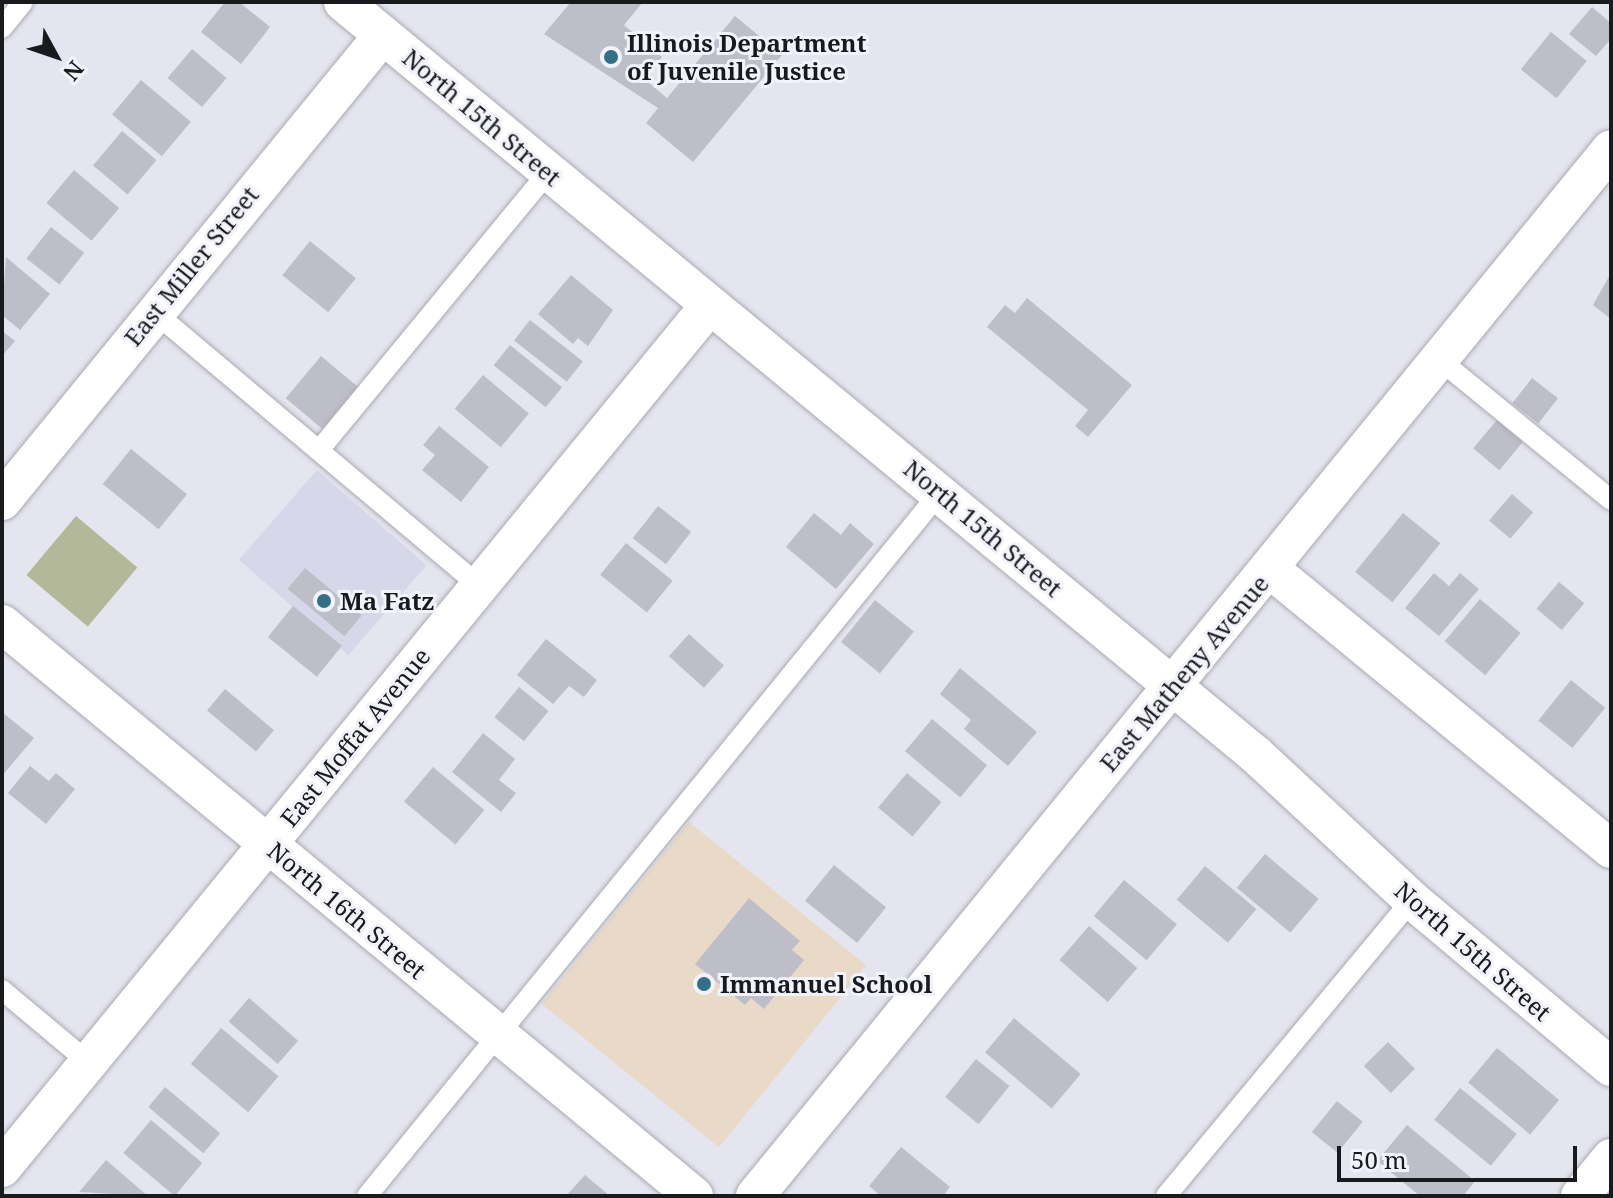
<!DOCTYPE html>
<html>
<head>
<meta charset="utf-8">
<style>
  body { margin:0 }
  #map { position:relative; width:1613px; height:1198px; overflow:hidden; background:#e4e5ef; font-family:"Noto Serif",serif }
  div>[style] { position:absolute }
  .built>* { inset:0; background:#d6d7e8; transform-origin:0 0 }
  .education>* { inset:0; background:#e9d9c7; transform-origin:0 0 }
  .green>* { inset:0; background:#b2b898; transform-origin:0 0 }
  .building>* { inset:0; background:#bebec8; transform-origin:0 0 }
  .roads { filter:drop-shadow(0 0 2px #aaaab4) drop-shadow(0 0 2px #aaaab4) }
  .lane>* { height:20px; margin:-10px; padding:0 10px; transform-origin:10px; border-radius:10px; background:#fff }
  .street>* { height:38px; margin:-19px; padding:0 19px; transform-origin:19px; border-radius:19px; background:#fff }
  .dots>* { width:22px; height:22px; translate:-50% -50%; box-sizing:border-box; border:4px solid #f2f2fc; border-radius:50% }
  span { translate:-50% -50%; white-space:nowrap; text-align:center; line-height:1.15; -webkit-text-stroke:6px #f2f2fc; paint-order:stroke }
  .poi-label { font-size:24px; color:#191a1d; font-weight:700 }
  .left { translate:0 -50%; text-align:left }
  .street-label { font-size:24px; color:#191a1d }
  .frame { position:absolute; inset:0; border:4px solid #191a1d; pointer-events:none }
  .north { position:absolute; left:16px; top:16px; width:80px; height:80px; -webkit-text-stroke:6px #f2f2fc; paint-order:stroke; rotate:130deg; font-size:22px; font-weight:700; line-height:32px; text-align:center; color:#191a1d }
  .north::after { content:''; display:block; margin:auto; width:28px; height:36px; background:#191a1d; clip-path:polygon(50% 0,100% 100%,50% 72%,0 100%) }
  .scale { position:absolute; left:1337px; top:1146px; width:240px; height:36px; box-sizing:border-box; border:4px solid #191a1d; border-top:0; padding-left:10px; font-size:24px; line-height:28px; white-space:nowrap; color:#191a1d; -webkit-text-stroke:6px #f2f2fc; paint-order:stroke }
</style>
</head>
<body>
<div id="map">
  <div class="built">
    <i style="left:317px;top:470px;width:145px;height:119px;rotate:41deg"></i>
  </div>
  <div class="education">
    <i style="left:689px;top:822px;width:228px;height:234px;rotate:39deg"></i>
  </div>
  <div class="green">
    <i style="left:76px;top:516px;width:80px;height:77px;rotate:40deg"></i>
  </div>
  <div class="building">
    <i style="clip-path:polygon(225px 2px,239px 2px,270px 27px,241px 64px,201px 32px)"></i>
    <i style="clip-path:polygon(571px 2px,643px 2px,624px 25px,662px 57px,649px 73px,654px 77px,649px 83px,667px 98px,735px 16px,782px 55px,693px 162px,646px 123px,658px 108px,544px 34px)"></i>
    <i style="clip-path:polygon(1592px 7px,1611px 23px,1611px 39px,1596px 56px,1569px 34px)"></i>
    <i style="left:1551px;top:32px;width:46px;height:48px;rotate:39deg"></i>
    <i style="left:192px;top:49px;width:45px;height:38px;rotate:40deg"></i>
    <i style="left:141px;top:80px;width:65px;height:45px;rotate:40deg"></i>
    <i style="left:122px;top:131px;width:45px;height:45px;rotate:40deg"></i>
    <i style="left:74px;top:170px;width:59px;height:43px;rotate:40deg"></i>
    <i style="left:51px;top:227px;width:42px;height:40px;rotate:38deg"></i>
    <i style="left:310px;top:241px;width:59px;height:44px;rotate:39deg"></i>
    <i style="clip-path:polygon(6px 257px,50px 294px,20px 330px,2px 315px)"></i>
    <i style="clip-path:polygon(1611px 273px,1611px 319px,1593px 305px)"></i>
    <i style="clip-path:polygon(571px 275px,613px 310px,588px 346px,578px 338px,573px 344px,538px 314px)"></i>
    <i style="clip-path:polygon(1027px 298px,1132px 385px,1088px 437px,1075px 426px,1088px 410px,987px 327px,1005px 305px,1015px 313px)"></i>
    <i style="left:530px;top:320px;width:67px;height:26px;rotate:38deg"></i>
    <i style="clip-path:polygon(2px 331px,15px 341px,2px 356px)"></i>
    <i style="left:510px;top:345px;width:67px;height:26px;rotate:39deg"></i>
    <i style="left:321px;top:356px;width:48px;height:55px;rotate:40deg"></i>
    <i style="left:483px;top:375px;width:60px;height:44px;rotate:40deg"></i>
    <i style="left:1532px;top:378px;width:33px;height:32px;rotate:38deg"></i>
    <i style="left:1497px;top:420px;width:34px;height:37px;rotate:40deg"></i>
    <i style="clip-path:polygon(439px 426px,489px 467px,461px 502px,422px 470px,435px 455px,423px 445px)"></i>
    <i style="left:131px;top:449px;width:72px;height:45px;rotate:39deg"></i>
    <i style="left:1512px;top:494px;width:28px;height:35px;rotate:41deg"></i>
    <i style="left:658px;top:506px;width:42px;height:41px;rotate:38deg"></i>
    <i style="clip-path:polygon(814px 513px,841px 535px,850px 523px,874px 544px,836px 589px,786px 547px)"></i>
    <i style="left:1403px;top:513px;width:48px;height:76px;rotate:39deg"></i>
    <i style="left:626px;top:543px;width:60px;height:41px;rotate:39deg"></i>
    <i style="left:305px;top:568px;width:74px;height:27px;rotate:40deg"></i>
    <i style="clip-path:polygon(1434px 573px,1449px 586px,1460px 573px,1479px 589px,1439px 636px,1405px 608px)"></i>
    <i style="left:1559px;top:582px;width:33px;height:35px;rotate:40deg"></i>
    <i style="left:1480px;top:599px;width:53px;height:55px;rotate:40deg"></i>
    <i style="left:875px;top:600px;width:50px;height:54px;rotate:39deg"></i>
    <i style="left:293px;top:606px;width:63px;height:40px;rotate:39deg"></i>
    <i style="left:689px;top:634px;width:47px;height:30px;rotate:42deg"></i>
    <i style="clip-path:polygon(546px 639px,597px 680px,584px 697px,569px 686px,553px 704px,517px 675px)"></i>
    <i style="clip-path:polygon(960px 668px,1037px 732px,1008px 766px,964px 729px,971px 720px,940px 694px)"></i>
    <i style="left:1571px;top:680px;width:44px;height:52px;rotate:39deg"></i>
    <i style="left:519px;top:687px;width:38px;height:39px;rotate:39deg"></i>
    <i style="left:225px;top:689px;width:64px;height:28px;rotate:40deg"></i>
    <i style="clip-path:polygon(2px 712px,34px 738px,2px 776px)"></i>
    <i style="left:932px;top:719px;width:72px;height:42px;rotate:40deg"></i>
    <i style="clip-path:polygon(483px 733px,515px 759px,499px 780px,516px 793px,501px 812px,452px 772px)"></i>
    <i style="clip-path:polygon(30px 766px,49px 781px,56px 773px,75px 789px,46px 824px,8px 793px)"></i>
    <i style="left:433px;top:767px;width:67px;height:45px;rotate:40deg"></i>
    <i style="left:907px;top:773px;width:45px;height:45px;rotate:40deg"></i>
    <i style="left:1265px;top:854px;width:70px;height:44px;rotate:40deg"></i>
    <i style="left:834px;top:865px;width:67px;height:46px;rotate:39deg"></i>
    <i style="left:1205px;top:866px;width:67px;height:44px;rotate:40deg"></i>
    <i style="left:1124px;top:880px;width:69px;height:47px;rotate:40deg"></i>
    <i style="clip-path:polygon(749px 898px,800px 941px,792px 950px,804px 960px,764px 1009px,751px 998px,745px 1005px,695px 964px)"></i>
    <i style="left:1089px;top:926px;width:64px;height:45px;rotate:41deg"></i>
    <i style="left:249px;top:998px;width:65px;height:31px;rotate:41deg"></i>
    <i style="left:1014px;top:1018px;width:87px;height:45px;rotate:40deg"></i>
    <i style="left:221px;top:1028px;width:75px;height:47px;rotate:40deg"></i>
    <i style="left:1388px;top:1042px;width:38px;height:34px;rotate:45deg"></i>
    <i style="left:1497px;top:1048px;width:81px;height:45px;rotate:40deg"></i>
    <i style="left:976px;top:1059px;width:43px;height:49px;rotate:39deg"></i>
    <i style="left:165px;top:1087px;width:72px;height:26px;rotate:40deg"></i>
    <i style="left:1460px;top:1088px;width:73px;height:41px;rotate:39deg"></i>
    <i style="left:1337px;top:1101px;width:33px;height:40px;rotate:39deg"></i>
    <i style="left:151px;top:1120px;width:67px;height:43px;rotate:40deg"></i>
    <i style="clip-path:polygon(1407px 1125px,1475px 1181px,1463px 1196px,1420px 1196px,1377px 1161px)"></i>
    <i style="clip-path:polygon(901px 1147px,950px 1187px,943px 1196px,881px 1196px,869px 1186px)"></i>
    <i style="clip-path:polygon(106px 1160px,148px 1196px,79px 1192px)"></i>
    <i style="clip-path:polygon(585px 1175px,610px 1196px,566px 1196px)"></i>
  </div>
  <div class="roads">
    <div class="lane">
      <i style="left:2px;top:28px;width:33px;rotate:-51deg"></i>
      <i style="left:153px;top:311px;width:425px;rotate:40.1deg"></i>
      <i style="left:1440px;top:360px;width:221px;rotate:39.3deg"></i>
      <i style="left:320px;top:449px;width:359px;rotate:-50.5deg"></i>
      <i style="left:2px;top:990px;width:111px;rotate:39.9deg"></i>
      <i style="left:367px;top:1196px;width:909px;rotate:-50.85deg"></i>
      <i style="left:1166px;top:1196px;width:385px;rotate:-50.3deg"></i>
    </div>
    <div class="street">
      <i style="left:343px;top:2px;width:1182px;rotate:39.51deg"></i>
      <i style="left:1255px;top:754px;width:214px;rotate:42.9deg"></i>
      <i style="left:1412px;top:900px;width:260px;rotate:40deg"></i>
      <i style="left:2px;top:501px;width:602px;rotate:-50.73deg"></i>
      <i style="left:1270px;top:569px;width:441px;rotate:39.4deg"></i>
      <i style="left:2px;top:624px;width:898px;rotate:39.58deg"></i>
      <i style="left:2px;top:1168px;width:1115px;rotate:-50.64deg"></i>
      <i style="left:755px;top:1196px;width:1352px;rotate:-50.73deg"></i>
      <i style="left:1580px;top:1196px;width:49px;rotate:-50.8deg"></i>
    </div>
  </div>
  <div class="dots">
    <i style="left:611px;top:57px;background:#336f86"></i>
    <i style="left:324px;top:601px;background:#336f86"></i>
    <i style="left:704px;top:984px;background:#336f86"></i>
  </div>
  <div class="poi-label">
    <span class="left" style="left:627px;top:57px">Illinois Department<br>of Juvenile Justice</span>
    <span class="left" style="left:340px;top:601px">Ma Fatz</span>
    <span class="left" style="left:720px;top:984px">Immanuel School</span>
  </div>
  <div class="street-label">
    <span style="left:482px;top:117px;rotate:40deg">North 15th Street</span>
    <span style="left:191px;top:266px;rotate:-51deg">East Miller Street</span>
    <span style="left:983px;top:528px;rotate:40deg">North 15th Street</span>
    <span style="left:1184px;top:673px;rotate:-50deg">East Matheny Avenue</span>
    <span style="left:355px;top:737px;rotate:-51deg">East Moffat Avenue</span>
    <span style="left:347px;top:910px;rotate:40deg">North 16th Street</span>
    <span style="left:1473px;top:951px;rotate:41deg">North 15th Street</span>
  </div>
  <div class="frame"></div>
  <div class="north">N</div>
  <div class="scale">50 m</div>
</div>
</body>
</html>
